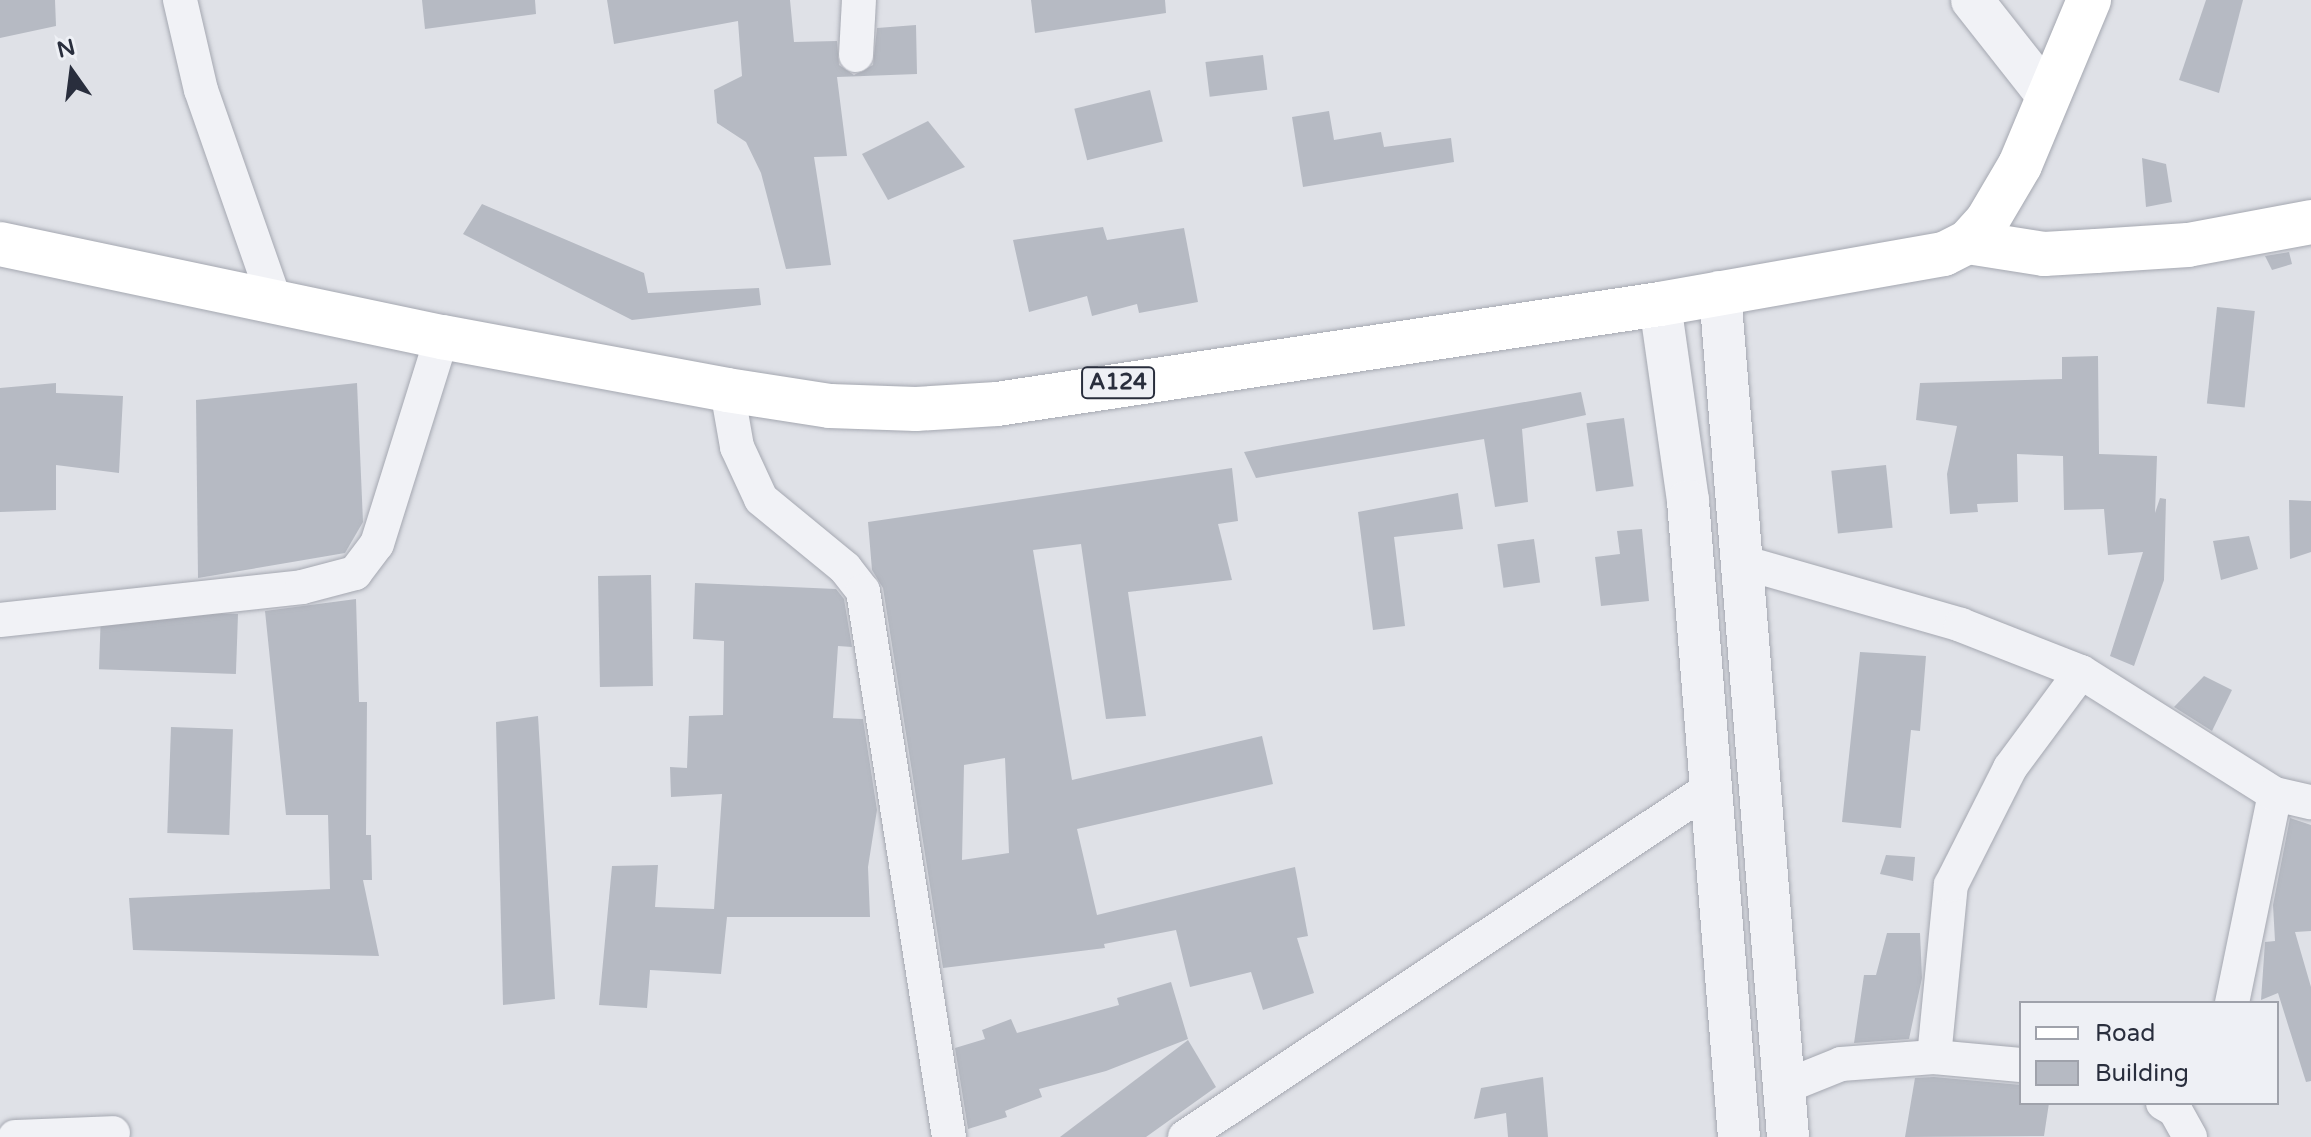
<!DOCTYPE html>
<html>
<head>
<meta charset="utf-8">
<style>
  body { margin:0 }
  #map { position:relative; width:2311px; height:1137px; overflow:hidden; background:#dfe1e7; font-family:"Varela Round",sans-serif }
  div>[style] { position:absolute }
  .building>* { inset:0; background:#b6bac3; transform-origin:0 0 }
  .roads { filter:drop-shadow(0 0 2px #a5a8b1) drop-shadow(0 0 2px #a5a8b1) }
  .minor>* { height:34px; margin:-17px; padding:0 17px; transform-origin:17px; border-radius:17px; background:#f1f2f6 }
  .tertiary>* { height:42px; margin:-21px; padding:0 21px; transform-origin:21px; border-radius:21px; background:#f1f2f6 }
  .secondary>* { height:44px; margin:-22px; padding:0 22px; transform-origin:22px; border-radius:22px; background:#fff }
  .trunk>* { height:44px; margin:-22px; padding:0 22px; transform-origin:22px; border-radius:22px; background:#fff }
  span { translate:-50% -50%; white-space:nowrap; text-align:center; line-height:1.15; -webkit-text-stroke:6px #eef0f5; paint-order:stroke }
  .shield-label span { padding:2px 6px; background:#eef0f5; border:2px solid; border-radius:6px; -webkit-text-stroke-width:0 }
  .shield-label { font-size:22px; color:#292e3d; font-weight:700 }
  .legend { position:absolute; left:2019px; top:1001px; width:260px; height:104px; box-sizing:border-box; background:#eef0f5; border:2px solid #9fa2ab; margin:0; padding:10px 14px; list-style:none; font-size:24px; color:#292e3d }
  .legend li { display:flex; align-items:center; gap:16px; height:40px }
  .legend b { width:40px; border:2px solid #9fa2ab }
  .north { position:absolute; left:32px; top:32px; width:80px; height:80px; -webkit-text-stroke:6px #eef0f5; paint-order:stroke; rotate:346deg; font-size:22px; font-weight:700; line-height:32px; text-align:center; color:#292e3d }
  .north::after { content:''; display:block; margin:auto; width:28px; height:36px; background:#292e3d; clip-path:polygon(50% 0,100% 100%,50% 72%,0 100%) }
</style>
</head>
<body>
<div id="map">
  <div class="building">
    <i style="clip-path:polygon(0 0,55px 0,56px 26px,0 38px)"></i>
    <i style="clip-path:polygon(422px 0,535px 0,536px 14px,425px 29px)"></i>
    <i style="clip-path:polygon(607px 0,790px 0,794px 42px,837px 41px,839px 65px,854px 75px,873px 65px,877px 28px,916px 25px,917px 74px,837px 77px,847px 156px,814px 157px,831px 265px,786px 269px,761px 173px,746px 142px,717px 123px,714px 90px,742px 76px,738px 21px,614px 44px)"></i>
    <i style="clip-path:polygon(1031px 0,1165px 0,1166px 13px,1035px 33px)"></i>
    <i style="clip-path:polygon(2206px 0,2243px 0,2219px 93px,2179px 80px)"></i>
    <i style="left:1263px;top:55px;width:35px;height:58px;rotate:83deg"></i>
    <i style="left:1150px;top:90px;width:53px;height:78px;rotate:76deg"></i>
    <i style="clip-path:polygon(1329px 111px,1334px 140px,1381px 132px,1384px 147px,1451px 138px,1454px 162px,1303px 187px,1292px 117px)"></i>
    <i style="clip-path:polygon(928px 121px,965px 167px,888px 200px,862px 154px)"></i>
    <i style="clip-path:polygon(2142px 158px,2166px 164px,2172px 202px,2146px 207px)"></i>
    <i style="clip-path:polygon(482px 204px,644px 273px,648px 293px,759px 288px,761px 305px,632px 320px,463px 234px)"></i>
    <i style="clip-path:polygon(1103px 227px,1107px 240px,1184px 228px,1198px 302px,1139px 313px,1137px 304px,1092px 316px,1087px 296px,1029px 312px,1013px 240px)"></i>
    <i style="clip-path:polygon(2289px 252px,2292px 264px,2272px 270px,2265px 256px)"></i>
    <i style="left:2217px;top:307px;width:38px;height:97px;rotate:6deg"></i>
    <i style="clip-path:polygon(2098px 356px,2099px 454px,2157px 456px,2155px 513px,2160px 498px,2166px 499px,2164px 580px,2134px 666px,2110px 656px,2143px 552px,2108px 555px,2104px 509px,2064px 510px,2063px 456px,2017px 454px,2018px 502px,1977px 504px,1978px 512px,1950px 514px,1947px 474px,1957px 426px,1916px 420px,1920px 383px,2062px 379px,2062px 357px)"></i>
    <i style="clip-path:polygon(56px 383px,56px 393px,123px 396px,119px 473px,56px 465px,56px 510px,0 512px,0 388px)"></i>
    <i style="clip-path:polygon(357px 383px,363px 522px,345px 553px,198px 578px,196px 400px)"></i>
    <i style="clip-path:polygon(1581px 392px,1586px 415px,1522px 429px,1528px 502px,1495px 507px,1484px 439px,1256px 478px,1244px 452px)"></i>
    <i style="left:1624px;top:418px;width:69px;height:38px;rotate:82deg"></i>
    <i style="left:1886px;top:465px;width:63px;height:55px;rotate:84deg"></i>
    <i style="clip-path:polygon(evenodd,1232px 468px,1238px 521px,1218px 524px,1232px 580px,1128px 592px,1146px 716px,1106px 719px,1081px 544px,1033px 550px,1072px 780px,1262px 736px,1273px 784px,1077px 829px,1097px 915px,1295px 867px,1308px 936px,1297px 938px,1314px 993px,1263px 1010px,1251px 972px,1190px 987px,1176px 930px,1104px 944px,1105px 948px,943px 968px,883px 588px,872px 570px,868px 522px,1232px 468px,1005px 758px,1009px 853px,962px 860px,964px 765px,1005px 758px)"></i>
    <i style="clip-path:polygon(1458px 493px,1463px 529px,1394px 537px,1405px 626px,1373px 630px,1358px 512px)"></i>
    <i style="clip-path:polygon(2289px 500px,2311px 501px,2311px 552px,2290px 559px)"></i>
    <i style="clip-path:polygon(1642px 529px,1649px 601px,1601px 606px,1595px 557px,1620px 554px,1617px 531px)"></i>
    <i style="clip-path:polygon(2249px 536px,2258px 569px,2221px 580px,2213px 541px)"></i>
    <i style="left:1534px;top:539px;width:44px;height:37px;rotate:82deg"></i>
    <i style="left:651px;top:575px;width:111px;height:53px;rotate:89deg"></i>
    <i style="clip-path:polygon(695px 583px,836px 589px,844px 599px,852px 647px,838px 646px,833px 718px,863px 719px,877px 810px,868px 867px,870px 917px,727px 917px,721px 974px,650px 970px,647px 1008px,599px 1005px,612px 866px,658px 865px,655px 907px,714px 909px,722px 794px,671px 797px,670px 767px,687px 768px,689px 716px,723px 715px,724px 641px,693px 639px)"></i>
    <i style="clip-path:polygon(356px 599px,359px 702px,367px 702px,366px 835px,371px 835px,372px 880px,363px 880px,379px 956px,133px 950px,129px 898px,330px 889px,328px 815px,286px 815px,265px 611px)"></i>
    <i style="left:238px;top:614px;width:60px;height:137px;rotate:92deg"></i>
    <i style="clip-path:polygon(1860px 652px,1926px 656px,1920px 731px,1911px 730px,1901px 828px,1842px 822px)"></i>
    <i style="clip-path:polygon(2204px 676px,2232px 690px,2212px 731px,2174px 707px)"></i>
    <i style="clip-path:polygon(538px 716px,555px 999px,503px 1005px,496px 722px)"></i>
    <i style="left:171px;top:727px;width:62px;height:106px;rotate:2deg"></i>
    <i style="clip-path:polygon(2290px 818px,2311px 825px,2311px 931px,2295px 932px,2311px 987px,2311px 1081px,2306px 1082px,2278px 993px,2261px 1000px,2265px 942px,2275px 941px,2273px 905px)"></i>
    <i style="clip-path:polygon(1886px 855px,1915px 857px,1913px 881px,1880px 874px)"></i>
    <i style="clip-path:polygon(1887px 933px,1920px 933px,1922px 978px,1909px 1039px,1854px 1043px,1864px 975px,1876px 975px)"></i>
    <i style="clip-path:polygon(1171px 982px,1188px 1039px,1106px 1071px,1039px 1089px,1042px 1097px,1005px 1111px,1007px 1117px,968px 1129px,955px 1048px,985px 1039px,982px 1030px,1011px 1019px,1017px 1033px,1119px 1005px,1117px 998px)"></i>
    <i style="clip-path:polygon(1188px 1040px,1216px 1087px,1146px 1137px,1060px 1137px)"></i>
    <i style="clip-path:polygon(1543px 1077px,1548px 1137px,1508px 1137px,1506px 1113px,1474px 1119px,1481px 1088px)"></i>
    <i style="clip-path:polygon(1934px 1077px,2021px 1085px,2021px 1103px,2049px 1103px,2044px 1136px,1905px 1137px,1915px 1078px)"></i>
  </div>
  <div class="roads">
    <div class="minor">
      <i style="left:180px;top:0;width:92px;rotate:76.9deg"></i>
      <i style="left:201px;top:90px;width:221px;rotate:70.7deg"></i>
      <i style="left:856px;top:55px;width:55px;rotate:-86.9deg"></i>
      <i style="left:727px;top:390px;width:58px;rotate:80deg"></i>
      <i style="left:737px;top:447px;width:57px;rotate:65.2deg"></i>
      <i style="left:761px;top:499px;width:109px;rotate:39.4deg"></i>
      <i style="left:845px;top:568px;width:29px;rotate:52deg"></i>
      <i style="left:863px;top:591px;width:553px;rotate:81.05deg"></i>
      <i style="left:1742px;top:562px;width:228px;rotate:16deg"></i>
      <i style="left:1961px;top:625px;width:129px;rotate:21.4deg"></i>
      <i style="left:0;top:620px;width:304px;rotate:-6.2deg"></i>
      <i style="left:302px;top:587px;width:55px;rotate:-14.8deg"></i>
      <i style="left:355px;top:573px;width:36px;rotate:-53deg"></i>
      <i style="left:377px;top:544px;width:217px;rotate:-72.6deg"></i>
      <i style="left:2232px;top:1003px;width:213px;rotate:-78.4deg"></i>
      <i style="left:1934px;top:1057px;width:173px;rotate:-84.4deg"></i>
      <i style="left:1951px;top:885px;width:131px;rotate:-63.2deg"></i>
      <i style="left:2010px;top:768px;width:119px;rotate:-53.5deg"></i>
      <i style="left:2081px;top:672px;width:229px;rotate:32.2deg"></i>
      <i style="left:2275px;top:794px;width:37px;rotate:13deg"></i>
      <i style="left:1784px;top:1087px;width:61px;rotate:-22deg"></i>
      <i style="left:1841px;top:1064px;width:93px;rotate:-4.3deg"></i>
      <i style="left:1934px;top:1057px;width:87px;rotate:5.3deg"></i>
      <i style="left:2163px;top:1103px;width:14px;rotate:30deg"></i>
      <i style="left:2175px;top:1110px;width:31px;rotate:61deg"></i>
      <i style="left:15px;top:1137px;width:98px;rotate:-2.3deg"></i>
      <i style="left:1185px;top:1137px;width:634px;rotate:-33.61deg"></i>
    </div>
    <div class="tertiary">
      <i style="left:1972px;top:0;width:120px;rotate:51.8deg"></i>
      <i style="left:1720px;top:292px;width:848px;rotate:85.4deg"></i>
      <i style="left:1660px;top:304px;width:199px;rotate:81.9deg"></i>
      <i style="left:1688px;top:501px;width:638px;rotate:85.42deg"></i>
    </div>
    <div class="secondary">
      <i style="left:1968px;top:242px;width:77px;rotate:9deg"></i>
      <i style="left:2044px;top:254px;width:52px;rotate:-3.3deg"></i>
      <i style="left:2096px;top:251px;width:92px;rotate:-3.7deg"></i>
      <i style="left:2188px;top:245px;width:125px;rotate:-10.6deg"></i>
    </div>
    <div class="trunk">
      <i style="left:0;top:244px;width:452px;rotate:11.9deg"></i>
      <i style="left:442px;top:337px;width:290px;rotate:10.5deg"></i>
      <i style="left:727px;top:390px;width:104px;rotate:8.8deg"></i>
      <i style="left:830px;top:406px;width:86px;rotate:2deg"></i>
      <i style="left:916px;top:409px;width:81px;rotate:-3.5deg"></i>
      <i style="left:997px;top:404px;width:670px;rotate:-8.58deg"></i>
      <i style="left:1660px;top:304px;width:288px;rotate:-10deg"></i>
      <i style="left:1944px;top:254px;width:27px;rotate:-27deg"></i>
      <i style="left:1968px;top:242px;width:28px;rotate:-48deg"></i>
      <i style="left:1987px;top:221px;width:65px;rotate:-59.5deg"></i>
      <i style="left:2020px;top:165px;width:179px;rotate:-67.3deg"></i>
    </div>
  </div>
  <div class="shield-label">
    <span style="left:1118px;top:383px">A124</span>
  </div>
  <ul class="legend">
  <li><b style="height:10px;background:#fff"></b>Road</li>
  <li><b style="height:22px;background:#b6bac3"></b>Building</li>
  </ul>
  <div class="north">N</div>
</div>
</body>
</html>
